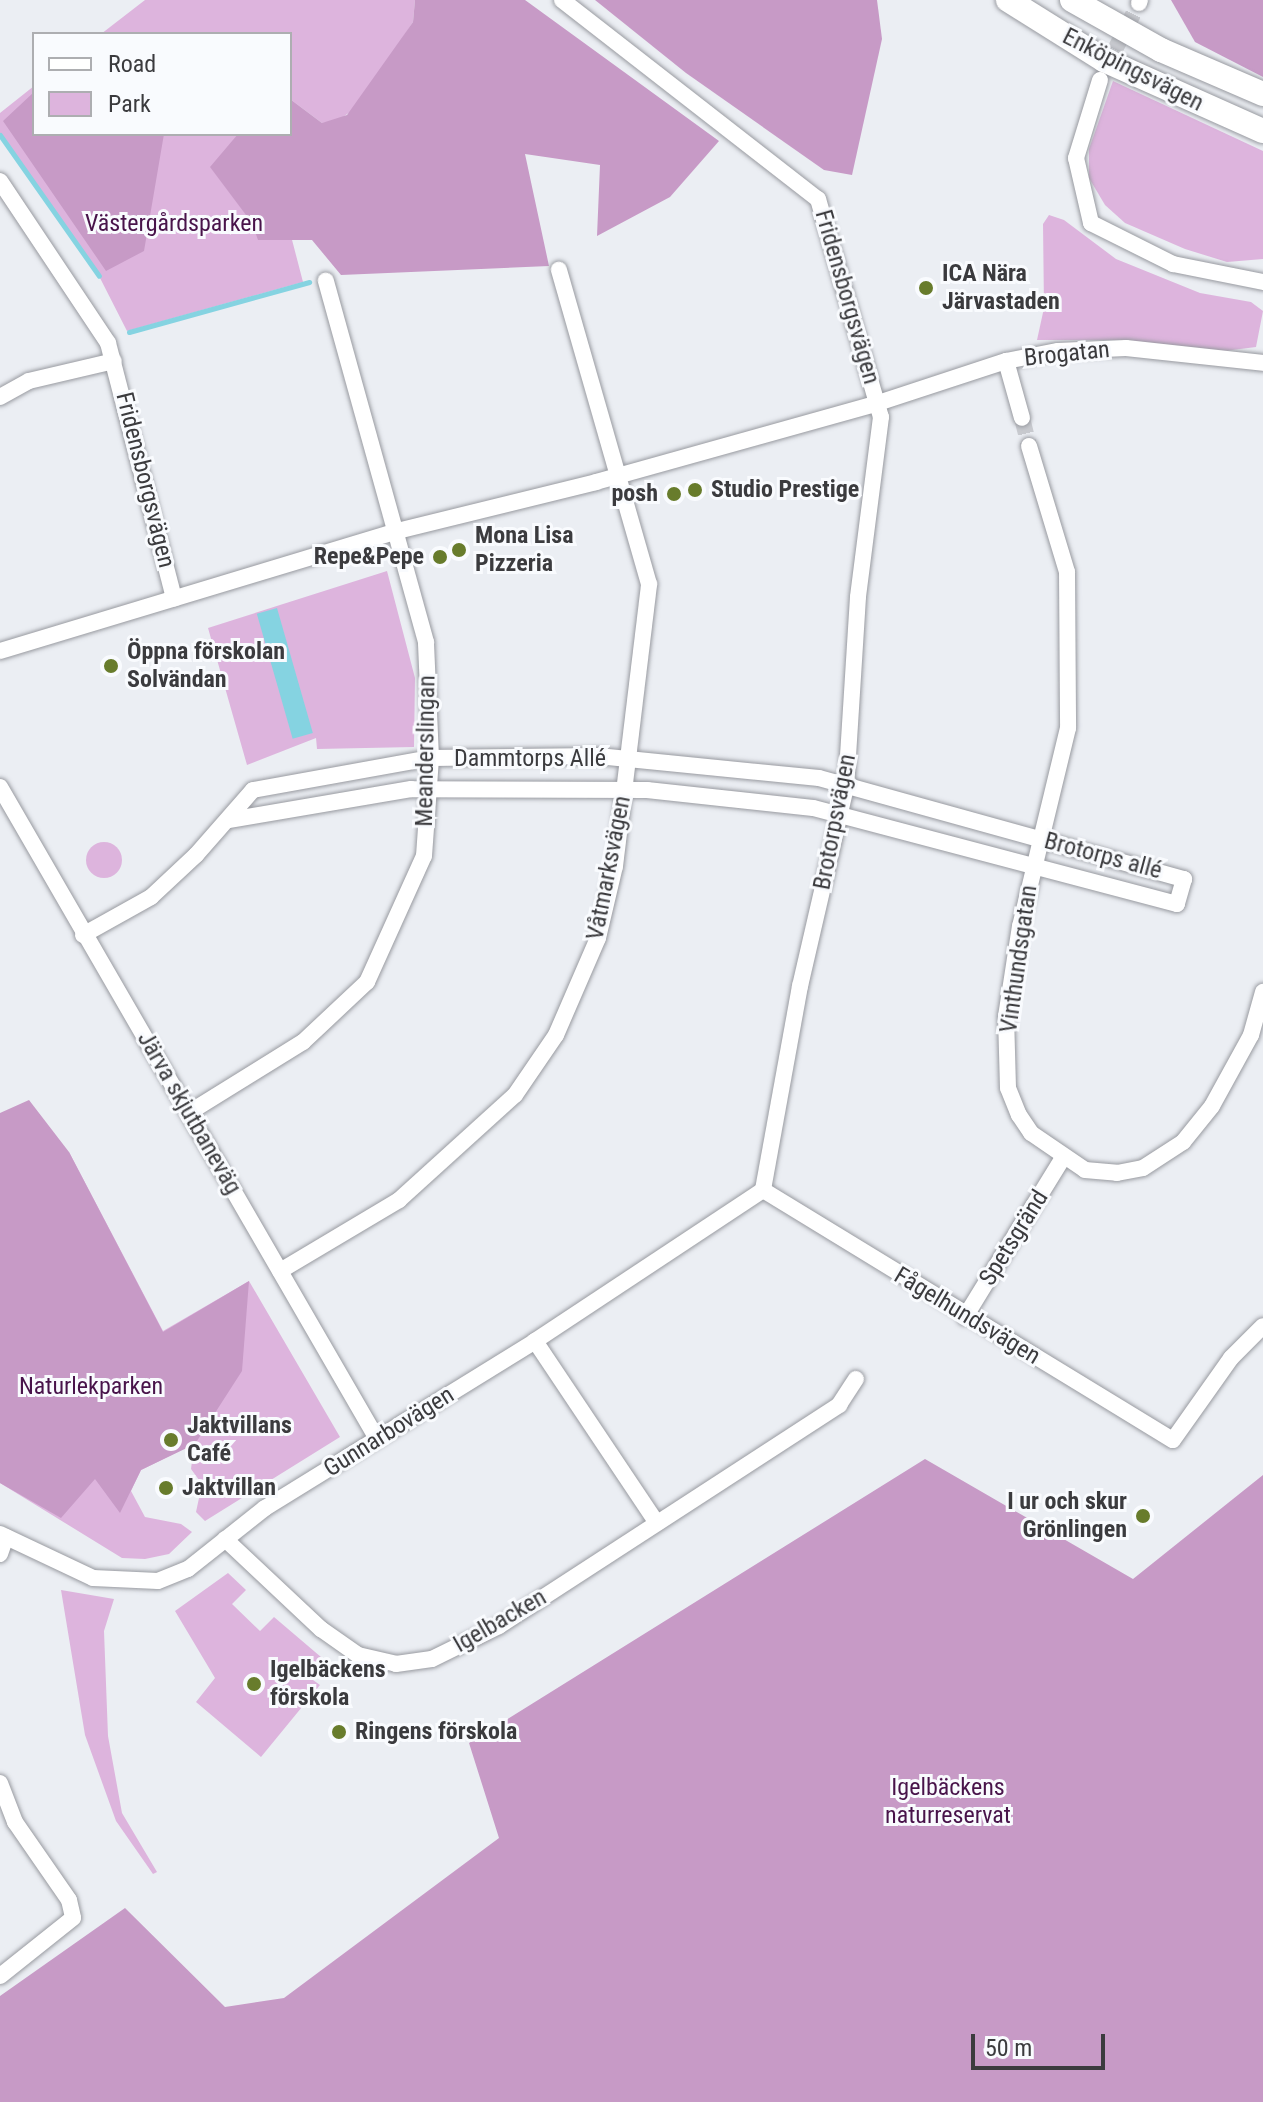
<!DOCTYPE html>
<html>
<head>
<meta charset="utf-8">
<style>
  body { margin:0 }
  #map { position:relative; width:1263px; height:2102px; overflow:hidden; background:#ebeef3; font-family:"Roboto Condensed",sans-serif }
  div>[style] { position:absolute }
  .green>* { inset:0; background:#ddb4dd }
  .round { border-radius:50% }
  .forest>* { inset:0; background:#c79ac6 }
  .water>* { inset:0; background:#85d3e1; transform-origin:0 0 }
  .stream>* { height:5px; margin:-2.5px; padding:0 2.5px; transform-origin:2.5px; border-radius:2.5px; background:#85d3e1 }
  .minor-tunnel>* { height:16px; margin-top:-8px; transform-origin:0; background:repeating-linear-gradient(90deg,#c8cacf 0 16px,transparent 0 24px) }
  .roads { filter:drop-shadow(0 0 2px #989aa0) drop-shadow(0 0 2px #989aa0) }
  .minor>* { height:16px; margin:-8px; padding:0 8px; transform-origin:8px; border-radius:8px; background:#fff }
  .secondary>* { height:24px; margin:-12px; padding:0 12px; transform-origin:12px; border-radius:12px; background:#fff }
  .dots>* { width:22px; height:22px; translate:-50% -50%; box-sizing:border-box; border:4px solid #f9fbfe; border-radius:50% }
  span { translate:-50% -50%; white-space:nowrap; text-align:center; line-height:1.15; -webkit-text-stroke:6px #f9fbfe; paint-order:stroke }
  .street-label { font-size:24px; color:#3b3b3e }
  .park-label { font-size:24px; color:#48134a }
  .poi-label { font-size:24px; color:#3b3b3e; font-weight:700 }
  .left { translate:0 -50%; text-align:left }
  .right { translate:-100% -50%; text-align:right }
  .legend { position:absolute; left:32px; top:32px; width:260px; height:104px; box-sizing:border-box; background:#f9fbfe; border:2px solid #adaeb1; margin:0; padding:10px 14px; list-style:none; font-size:24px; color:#3b3b3e }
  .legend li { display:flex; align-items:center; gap:16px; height:40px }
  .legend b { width:40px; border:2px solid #adaeb1 }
  .scale { position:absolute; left:971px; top:2034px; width:134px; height:36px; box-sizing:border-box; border:4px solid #3b3b3e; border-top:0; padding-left:10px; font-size:24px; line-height:28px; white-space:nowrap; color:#3b3b3e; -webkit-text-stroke:6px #f9fbfe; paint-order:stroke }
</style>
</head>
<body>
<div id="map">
  <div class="green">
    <i style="clip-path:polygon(145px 0,415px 0,413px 22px,357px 107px,336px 122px,322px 123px,290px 99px,290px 34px,101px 34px)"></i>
    <i style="clip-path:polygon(1113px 81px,1263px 151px,1263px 259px,1227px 262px,1185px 249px,1125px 223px,1105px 205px,1089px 178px,1089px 149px)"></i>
    <i style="clip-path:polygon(34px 86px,34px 134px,287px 134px,284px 209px,303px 282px,127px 331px,99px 276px,0 135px,0 113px)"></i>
    <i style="clip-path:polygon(1049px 215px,1064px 220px,1116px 259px,1200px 293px,1251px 302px,1263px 311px,1256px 347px,1224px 351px,1125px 340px,1037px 340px,1044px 308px,1043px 224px)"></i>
    <i style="clip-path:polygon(387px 571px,415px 678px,414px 747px,317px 749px,316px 738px,247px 765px,208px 628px)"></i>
    <i class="round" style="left:86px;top:842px;width:36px;height:36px"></i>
    <i style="clip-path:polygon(69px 1152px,163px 1331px,249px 1281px,340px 1437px,205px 1521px,196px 1512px,202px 1484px,191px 1469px,194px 1444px,141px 1470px,131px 1491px,145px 1517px,181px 1524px,192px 1532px,169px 1554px,145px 1559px,122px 1558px,0 1483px,0 1195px)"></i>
    <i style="clip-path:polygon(228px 1573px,246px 1590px,232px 1604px,260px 1631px,274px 1617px,328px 1663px,313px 1680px,320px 1685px,261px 1757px,196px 1702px,215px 1678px,175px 1611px)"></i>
    <i style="clip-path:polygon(61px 1590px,114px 1599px,104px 1631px,108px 1736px,122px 1813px,157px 1872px,153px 1874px,116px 1821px,85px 1735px)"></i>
  </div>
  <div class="forest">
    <i style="clip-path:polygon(415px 0,525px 0,719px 141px,670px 197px,597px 236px,600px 165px,525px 154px,549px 266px,341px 275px,312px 240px,258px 240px,252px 223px,210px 167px,238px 134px,290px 134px,290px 99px,322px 123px,347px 115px,413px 22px)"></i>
    <i style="clip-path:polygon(595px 0,877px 0,882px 39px,852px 175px,824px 170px,686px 73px)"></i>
    <i style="clip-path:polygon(1171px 0,1263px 0,1263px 77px,1195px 42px)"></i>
    <i style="clip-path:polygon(34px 92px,34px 134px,164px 134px,144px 251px,106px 271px,3px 121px)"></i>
    <i style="clip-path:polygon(29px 1100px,69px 1152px,163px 1332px,249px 1281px,242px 1371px,195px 1444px,141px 1470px,120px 1513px,95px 1479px,61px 1518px,0 1483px,0 1113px)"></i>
    <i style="clip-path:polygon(925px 1459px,1133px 1579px,1263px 1475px,1263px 2102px,0 2102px,0 1996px,125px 1908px,225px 2007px,284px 1998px,499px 1838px,469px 1743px)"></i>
  </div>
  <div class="water">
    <i style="left:277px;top:608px;width:130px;height:21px;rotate:74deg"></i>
  </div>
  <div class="stream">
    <i style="left:0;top:135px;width:172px;rotate:54.9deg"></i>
    <i style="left:129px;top:332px;width:187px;rotate:-15.5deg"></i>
  </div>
  <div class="minor-tunnel">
    <i style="left:1104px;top:71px;width:76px;rotate:-62.8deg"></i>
    <i style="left:1022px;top:418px;width:29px;rotate:76deg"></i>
  </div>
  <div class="roads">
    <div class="minor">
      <i style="left:562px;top:0;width:324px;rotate:37.9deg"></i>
      <i style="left:818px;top:199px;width:227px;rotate:73.9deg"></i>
      <i style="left:881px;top:417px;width:181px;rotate:97.3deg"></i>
      <i style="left:858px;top:597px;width:190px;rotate:93.6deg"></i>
      <i style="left:846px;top:787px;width:204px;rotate:103deg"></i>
      <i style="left:800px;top:986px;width:207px;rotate:100.3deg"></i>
      <i style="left:1139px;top:3px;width:3px;rotate:-72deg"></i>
      <i style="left:1100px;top:80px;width:82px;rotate:107.1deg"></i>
      <i style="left:1076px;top:158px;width:67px;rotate:77deg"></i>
      <i style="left:1091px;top:223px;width:92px;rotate:26.6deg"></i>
      <i style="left:1173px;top:264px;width:92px;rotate:11.3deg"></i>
      <i style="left:0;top:181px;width:195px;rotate:56.3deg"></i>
      <i style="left:108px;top:343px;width:264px;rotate:75.5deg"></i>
      <i style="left:1006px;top:361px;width:59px;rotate:74.3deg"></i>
      <i style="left:0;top:397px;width:33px;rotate:-29deg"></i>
      <i style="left:29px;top:381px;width:87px;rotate:-13.2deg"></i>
      <i style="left:1029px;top:446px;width:132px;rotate:73.2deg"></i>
      <i style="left:1067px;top:572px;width:156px;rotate:89.6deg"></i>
      <i style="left:1068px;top:728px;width:204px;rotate:103.6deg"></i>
      <i style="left:1020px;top:926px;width:91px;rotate:98.8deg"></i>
      <i style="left:1006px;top:1016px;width:72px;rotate:88.4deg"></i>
      <i style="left:1008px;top:1088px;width:29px;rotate:68deg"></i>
      <i style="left:1019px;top:1115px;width:22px;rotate:56deg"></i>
      <i style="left:1031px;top:1133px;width:65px;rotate:34.4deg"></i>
      <i style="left:1085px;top:1170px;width:32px;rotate:5deg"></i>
      <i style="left:1117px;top:1173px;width:26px;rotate:-11deg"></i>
      <i style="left:1143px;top:1168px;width:48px;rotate:-33deg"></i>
      <i style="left:1183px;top:1142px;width:46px;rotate:-51.1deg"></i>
      <i style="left:1212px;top:1106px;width:81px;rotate:-61.2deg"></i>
      <i style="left:1251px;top:1035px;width:45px;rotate:-74.4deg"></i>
      <i style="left:0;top:651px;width:415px;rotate:-16.8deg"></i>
      <i style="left:397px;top:531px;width:205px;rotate:-13.8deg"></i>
      <i style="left:596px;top:482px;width:293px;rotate:-15.6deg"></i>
      <i style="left:878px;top:403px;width:135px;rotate:-18.2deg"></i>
      <i style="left:1006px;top:361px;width:53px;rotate:-10.9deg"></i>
      <i style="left:1058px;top:351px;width:68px;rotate:-2.5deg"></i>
      <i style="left:1126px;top:348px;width:138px;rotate:6.2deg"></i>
      <i style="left:0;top:787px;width:753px;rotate:59.96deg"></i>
      <i style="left:83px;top:935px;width:78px;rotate:-29.2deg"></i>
      <i style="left:151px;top:897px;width:62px;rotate:-43deg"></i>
      <i style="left:196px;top:855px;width:86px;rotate:-48.8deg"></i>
      <i style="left:253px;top:790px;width:181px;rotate:-10.2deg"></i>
      <i style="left:431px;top:758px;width:167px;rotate:-0.7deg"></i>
      <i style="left:598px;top:756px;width:222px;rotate:5.7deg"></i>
      <i style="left:819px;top:778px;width:379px;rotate:15.5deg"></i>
      <i style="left:1184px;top:879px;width:26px;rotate:106deg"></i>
      <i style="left:1177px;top:904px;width:376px;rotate:-165.2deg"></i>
      <i style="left:813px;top:808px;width:167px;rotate:-173.8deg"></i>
      <i style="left:647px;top:790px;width:236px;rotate:-179.8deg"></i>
      <i style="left:411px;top:789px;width:185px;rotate:170.3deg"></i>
      <i style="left:190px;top:1112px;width:133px;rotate:-31.8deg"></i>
      <i style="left:303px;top:1042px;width:88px;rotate:-43.2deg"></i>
      <i style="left:367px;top:982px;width:138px;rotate:-65.7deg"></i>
      <i style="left:424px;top:856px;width:98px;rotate:-85.9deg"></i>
      <i style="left:431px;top:758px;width:116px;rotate:-92.5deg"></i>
      <i style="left:426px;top:642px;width:375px;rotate:-105.5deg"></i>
      <i style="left:763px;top:1190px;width:480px;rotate:31.4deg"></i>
      <i style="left:1173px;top:1440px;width:100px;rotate:-54.7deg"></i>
      <i style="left:1231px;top:1358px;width:45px;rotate:-45deg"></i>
      <i style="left:280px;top:1271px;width:139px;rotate:-30.8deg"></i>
      <i style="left:399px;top:1200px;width:156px;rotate:-42.2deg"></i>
      <i style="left:515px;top:1095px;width:73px;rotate:-55.7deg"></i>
      <i style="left:556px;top:1035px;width:106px;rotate:-66.6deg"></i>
      <i style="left:598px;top:938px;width:74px;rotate:-76.7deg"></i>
      <i style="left:615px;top:866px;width:284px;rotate:-83.1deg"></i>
      <i style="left:649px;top:584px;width:327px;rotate:-106deg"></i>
      <i style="left:965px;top:1317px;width:187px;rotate:-58.4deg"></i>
      <i style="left:535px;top:1341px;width:219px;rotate:56.2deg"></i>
      <i style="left:0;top:1534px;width:103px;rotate:25.3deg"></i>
      <i style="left:93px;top:1578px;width:65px;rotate:2.6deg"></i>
      <i style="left:158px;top:1581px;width:32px;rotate:-22deg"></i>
      <i style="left:188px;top:1569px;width:98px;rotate:-38.4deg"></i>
      <i style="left:265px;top:1508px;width:317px;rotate:-31.7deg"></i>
      <i style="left:535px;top:1341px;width:273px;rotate:-33.5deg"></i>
      <i style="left:225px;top:1539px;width:132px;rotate:43.2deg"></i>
      <i style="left:321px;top:1629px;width:45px;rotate:35.1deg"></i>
      <i style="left:358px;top:1655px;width:39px;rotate:13deg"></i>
      <i style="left:396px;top:1664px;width:36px;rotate:-8deg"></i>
      <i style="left:432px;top:1659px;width:75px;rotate:-26.2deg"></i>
      <i style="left:499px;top:1626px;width:406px;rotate:-33deg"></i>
      <i style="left:839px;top:1405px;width:31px;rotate:-57deg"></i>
      <i style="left:0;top:1554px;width:18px;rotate:-71deg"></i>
      <i style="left:0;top:1783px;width:42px;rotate:69deg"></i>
      <i style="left:15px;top:1822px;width:95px;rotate:55.3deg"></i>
      <i style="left:69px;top:1900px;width:18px;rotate:77deg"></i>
      <i style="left:73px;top:1918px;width:93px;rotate:141.5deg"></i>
    </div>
    <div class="secondary">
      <i style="left:1008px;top:0;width:113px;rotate:32deg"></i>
      <i style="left:1104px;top:60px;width:174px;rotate:24.1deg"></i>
      <i style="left:1072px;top:0;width:102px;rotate:29.3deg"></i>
      <i style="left:1161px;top:50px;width:111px;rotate:23.3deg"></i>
    </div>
  </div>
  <div class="dots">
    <i style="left:926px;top:288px;background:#687c2c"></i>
    <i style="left:695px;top:490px;background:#687c2c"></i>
    <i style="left:674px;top:494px;background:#687c2c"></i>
    <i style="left:459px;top:550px;background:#687c2c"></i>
    <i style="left:440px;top:557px;background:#687c2c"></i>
    <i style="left:111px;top:666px;background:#687c2c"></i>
    <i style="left:171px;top:1440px;background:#687c2c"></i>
    <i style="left:166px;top:1488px;background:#687c2c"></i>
    <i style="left:1143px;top:1516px;background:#687c2c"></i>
    <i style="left:254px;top:1684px;background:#687c2c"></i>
    <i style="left:339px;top:1732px;background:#687c2c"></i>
  </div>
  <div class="street-label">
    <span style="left:1133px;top:70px;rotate:27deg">Enköpingsvägen</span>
    <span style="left:847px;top:297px;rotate:74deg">Fridensborgsvägen</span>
    <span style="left:1067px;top:354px;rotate:-6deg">Brogatan</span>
    <span style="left:145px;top:480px;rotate:76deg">Fridensborgsvägen</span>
    <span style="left:426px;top:751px;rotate:-89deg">Meanderslingan</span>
    <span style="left:530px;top:759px">Dammtorps Allé</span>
    <span style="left:835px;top:822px;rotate:-79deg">Brotorpsvägen</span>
    <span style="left:1103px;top:856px;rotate:15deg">Brotorps allé</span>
    <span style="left:609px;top:868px;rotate:-79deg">Våtmarksvägen</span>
    <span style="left:1019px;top:959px;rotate:-82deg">Vinthundsgatan</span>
    <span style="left:189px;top:1113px;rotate:60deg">Järva skjutbaneväg</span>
    <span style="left:1014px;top:1238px;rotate:-58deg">Spetsgränd</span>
    <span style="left:967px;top:1316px;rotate:31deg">Fågelhundsvägen</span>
    <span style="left:389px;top:1432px;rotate:-32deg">Gunnarbovägen</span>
    <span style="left:500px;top:1621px;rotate:-30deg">Igelbacken</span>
  </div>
  <div class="park-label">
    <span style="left:174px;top:224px">Västergårdsparken</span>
    <span style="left:91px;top:1387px">Naturlekparken</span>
    <span style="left:948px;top:1802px">Igelbäckens<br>naturreservat</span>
  </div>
  <div class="poi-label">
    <span class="left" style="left:942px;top:288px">ICA Nära<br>Järvastaden</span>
    <span class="left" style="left:711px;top:490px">Studio Prestige</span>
    <span class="right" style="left:658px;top:494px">posh</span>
    <span class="left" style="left:475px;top:550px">Mona Lisa<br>Pizzeria</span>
    <span class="right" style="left:424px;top:557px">Repe&amp;Pepe</span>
    <span class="left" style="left:127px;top:666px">Öppna förskolan<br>Solvändan</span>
    <span class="left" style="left:187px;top:1440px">Jaktvillans<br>Café</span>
    <span class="left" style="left:182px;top:1488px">Jaktvillan</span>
    <span class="right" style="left:1127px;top:1516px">I ur och skur<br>Grönlingen</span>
    <span class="left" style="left:270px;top:1684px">Igelbäckens<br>förskola</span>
    <span class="left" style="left:355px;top:1732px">Ringens förskola</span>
  </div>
  <ul class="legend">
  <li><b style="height:10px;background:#fff"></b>Road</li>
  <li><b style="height:22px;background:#ddb4dd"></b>Park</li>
  </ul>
  <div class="scale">50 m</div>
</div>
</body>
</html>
